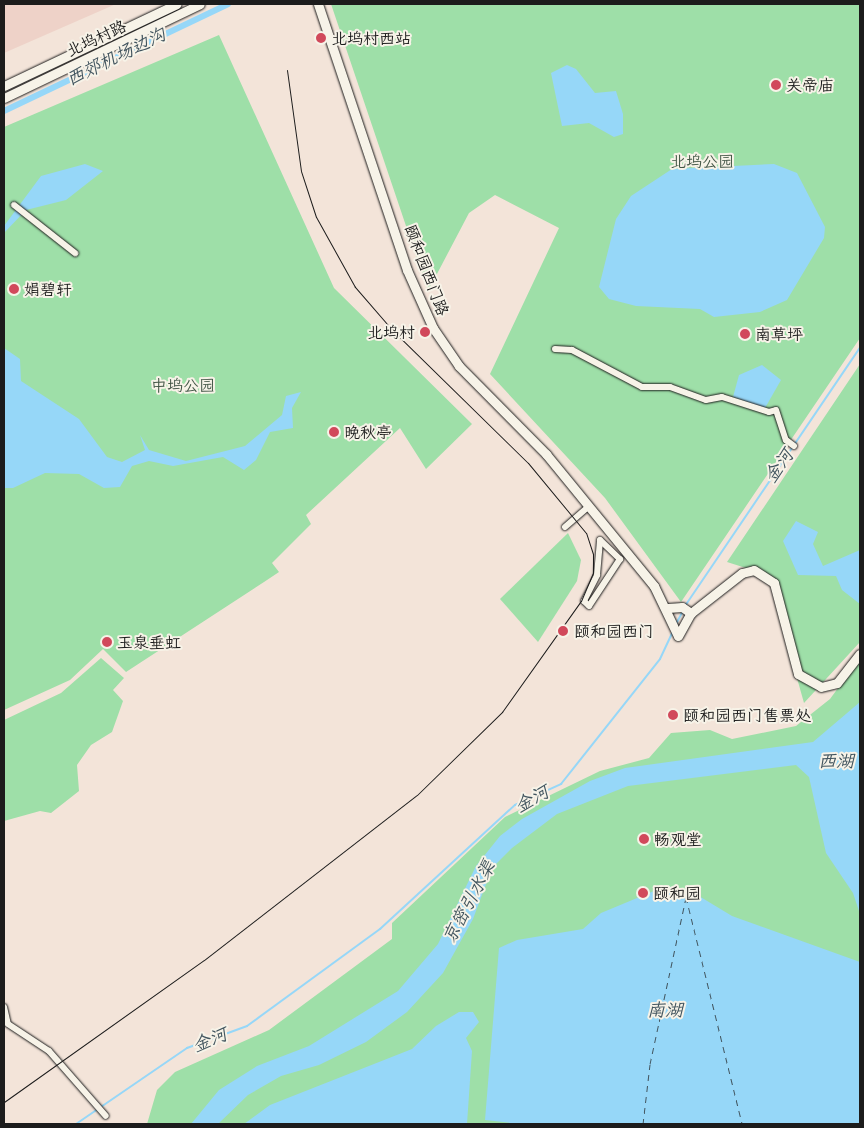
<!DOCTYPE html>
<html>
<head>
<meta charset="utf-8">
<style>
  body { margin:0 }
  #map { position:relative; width:864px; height:1128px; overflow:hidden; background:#f3e4d9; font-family:"Patrick Hand","LXGW WenKai TC",sans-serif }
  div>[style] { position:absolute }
  .built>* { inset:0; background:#eed2c8 }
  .green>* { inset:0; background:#9edfa8 }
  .water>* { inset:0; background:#96d7f8 }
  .stream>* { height:2px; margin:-1px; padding:0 1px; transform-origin:1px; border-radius:1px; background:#96d7f8 }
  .canal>* { height:6px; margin:-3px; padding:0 3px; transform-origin:3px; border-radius:3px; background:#96d7f8 }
  .ferry>* { height:1px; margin-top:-0.5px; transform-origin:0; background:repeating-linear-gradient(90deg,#41545e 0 6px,transparent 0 11px) }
  .roads { filter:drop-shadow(0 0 1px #1c1c1c) drop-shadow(0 0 1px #1c1c1c) }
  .street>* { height:6px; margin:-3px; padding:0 3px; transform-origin:3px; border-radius:3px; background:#f7f3e8 }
  .secondary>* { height:9px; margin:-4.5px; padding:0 4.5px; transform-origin:4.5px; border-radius:4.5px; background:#f7f3e8 }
  .tram>* { height:1px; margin:-0.5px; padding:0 0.5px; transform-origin:0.5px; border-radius:0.5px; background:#1c1c1c }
  .dots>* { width:14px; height:14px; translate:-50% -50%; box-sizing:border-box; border:2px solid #f7f3e8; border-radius:50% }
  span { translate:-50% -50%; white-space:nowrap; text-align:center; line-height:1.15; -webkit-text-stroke:4px #f7f3e8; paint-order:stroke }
  .street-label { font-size:16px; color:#1c1c1c }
  .poi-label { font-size:16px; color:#1c1c1c }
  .left { translate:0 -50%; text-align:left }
  .right { translate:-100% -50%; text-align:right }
  .park-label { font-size:16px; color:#435646 }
  .water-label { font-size:18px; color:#41545e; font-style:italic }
  .frame { position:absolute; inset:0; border:5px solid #1c1c1c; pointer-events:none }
</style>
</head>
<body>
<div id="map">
  <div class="built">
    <i style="clip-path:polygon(4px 4px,116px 4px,4px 53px)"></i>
  </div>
  <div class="green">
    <i style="clip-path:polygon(331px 4px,860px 4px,860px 338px,681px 602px,605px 498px,490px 374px,559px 228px,495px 195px,469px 213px,428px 291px)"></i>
    <i style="clip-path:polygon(219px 35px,334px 288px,472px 424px,426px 469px,400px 428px,306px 515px,311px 524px,272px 563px,279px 572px,264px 582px,126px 672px,103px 649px,70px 680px,4px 710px,4px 127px)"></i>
    <i style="clip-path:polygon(860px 364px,860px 642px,804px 703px,768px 575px,727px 562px)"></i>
    <i style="clip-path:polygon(568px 533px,581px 560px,577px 581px,538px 642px,500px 599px)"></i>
    <i style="clip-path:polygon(101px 658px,124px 678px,113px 690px,123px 701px,112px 732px,91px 745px,77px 765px,79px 791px,51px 813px,40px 811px,4px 821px,4px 720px,61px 693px)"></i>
    <i style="clip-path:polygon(860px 658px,860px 1124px,147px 1124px,157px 1090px,175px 1072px,269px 1030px,392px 939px,392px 923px,505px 817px,600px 771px,649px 758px,671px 733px,710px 730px,732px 739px,796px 726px,830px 699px)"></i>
  </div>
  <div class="water">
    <i style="clip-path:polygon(567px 65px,576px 69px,595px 93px,616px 91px,623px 114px,623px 134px,614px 137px,589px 123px,562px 126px,551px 73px)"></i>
    <i style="clip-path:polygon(85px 164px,103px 171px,66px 200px,26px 210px,4px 233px,4px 226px,41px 176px)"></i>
    <i style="clip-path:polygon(774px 164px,797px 173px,825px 227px,824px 238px,787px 300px,760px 312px,714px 317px,700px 309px,636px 306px,609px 299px,599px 287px,616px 219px,631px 196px,672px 169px)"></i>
    <i style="clip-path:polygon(4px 348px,20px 359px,21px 381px,79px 419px,107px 457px,122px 462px,145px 450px,140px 435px,149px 450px,186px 461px,245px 446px,282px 415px,286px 396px,301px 392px,292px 408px,293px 428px,270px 432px,256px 460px,244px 470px,223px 457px,173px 466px,149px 461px,132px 466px,120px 487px,104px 488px,79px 474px,45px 473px,13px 488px,4px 488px)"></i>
    <i style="clip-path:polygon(762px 365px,781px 380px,765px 408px,733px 397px,739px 375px)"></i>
    <i style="clip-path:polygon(796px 521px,818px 532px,813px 544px,823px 566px,860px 550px,860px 604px,842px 590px,836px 576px,798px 575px,783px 541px)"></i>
    <i style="clip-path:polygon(860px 702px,860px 914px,853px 893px,826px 853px,809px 777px,796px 765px,628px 786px,557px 814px,512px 848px,492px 868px,473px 919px,443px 973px,407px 1012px,366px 1042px,319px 1065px,281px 1076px,248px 1095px,218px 1124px,191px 1124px,219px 1090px,257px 1066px,309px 1046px,398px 991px,438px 944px,476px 866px,500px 836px,522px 819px,590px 781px,625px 768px,813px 742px)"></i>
    <i style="clip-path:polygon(666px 886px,689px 890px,732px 916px,860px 962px,860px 1124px,520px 1124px,485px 1120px,499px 948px,517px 940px,583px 929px,601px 913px)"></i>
    <i style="clip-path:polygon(459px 1012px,473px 1012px,479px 1022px,466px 1038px,472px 1051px,467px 1124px,244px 1124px,270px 1105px,412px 1049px,436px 1026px)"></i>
  </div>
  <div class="stream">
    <i style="left:685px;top:606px;width:312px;rotate:-55.9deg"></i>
    <i style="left:676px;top:624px;width:15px;rotate:-62deg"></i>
    <i style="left:76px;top:1124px;width:135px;rotate:-34.4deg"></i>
    <i style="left:187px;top:1048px;width:64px;rotate:-20.1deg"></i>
    <i style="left:247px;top:1026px;width:165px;rotate:-36.1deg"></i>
    <i style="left:380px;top:929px;width:183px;rotate:-42.6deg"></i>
    <i style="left:515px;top:805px;width:51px;rotate:-24.5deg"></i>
    <i style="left:561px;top:784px;width:159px;rotate:-51.6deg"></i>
    <i style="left:660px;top:659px;width:29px;rotate:-65deg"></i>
  </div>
  <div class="canal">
    <i style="left:4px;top:111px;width:248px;rotate:-25.5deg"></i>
  </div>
  <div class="ferry">
    <i style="left:686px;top:897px;width:234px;rotate:76.1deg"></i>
    <i style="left:643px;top:1124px;width:60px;rotate:-83.3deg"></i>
    <i style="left:650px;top:1064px;width:171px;rotate:-77.8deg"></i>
  </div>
  <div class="roads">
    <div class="street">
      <i style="left:14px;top:205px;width:78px;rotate:38.2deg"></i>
      <i style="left:555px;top:349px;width:17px;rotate:3deg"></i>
      <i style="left:572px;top:350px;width:79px;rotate:27.9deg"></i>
      <i style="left:642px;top:387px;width:28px"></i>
      <i style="left:670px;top:387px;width:38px;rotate:20deg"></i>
      <i style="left:706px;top:400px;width:16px;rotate:-11deg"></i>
      <i style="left:722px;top:397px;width:49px;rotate:17.7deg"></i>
      <i style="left:769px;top:412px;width:7px;rotate:-16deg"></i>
      <i style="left:776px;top:410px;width:32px;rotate:72deg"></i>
      <i style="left:786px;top:440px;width:10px;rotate:37deg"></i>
      <i style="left:565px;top:527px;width:32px;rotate:-41deg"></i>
      <i style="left:600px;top:540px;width:28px;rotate:44deg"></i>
      <i style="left:620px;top:559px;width:56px;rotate:123.4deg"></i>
      <i style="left:589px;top:606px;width:7px;rotate:-135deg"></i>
      <i style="left:584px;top:601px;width:29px;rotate:-63deg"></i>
      <i style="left:597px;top:575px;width:35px;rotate:-85deg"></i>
      <i style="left:4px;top:1007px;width:17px;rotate:77deg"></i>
      <i style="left:8px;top:1024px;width:49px;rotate:33.4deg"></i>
      <i style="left:49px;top:1051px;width:86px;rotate:48.8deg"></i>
    </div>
    <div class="secondary">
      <i style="left:318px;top:4px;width:280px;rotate:71.5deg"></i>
      <i style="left:407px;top:270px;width:64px;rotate:65.9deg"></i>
      <i style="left:433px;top:328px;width:46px;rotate:55.6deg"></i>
      <i style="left:459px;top:366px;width:124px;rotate:45.3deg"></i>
      <i style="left:546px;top:454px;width:171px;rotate:50.7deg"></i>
      <i style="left:654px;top:586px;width:55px;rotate:64.4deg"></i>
      <i style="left:4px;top:86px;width:191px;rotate:-25.4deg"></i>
      <i style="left:4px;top:98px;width:217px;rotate:-25.6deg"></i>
      <i style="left:668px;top:608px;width:14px;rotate:-4deg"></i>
      <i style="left:682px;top:607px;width:11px;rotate:34deg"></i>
      <i style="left:678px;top:636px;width:26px;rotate:-61deg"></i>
      <i style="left:691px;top:613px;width:65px;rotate:-38.1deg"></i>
      <i style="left:742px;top:573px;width:12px;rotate:-14deg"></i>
      <i style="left:754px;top:570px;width:24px;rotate:33deg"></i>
      <i style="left:774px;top:583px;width:94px;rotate:75.2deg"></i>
      <i style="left:798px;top:674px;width:26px;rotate:29deg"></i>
      <i style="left:821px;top:687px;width:16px;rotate:-14deg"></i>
      <i style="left:837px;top:683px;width:37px;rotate:-52deg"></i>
    </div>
  </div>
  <div class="tram">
    <i style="left:4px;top:1102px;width:245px;rotate:-35.4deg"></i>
    <i style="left:204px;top:960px;width:269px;rotate:-37.8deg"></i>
    <i style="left:417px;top:795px;width:119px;rotate:-44.3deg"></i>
    <i style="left:502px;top:712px;width:136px;rotate:-54.6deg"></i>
    <i style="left:581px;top:601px;width:30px;rotate:-67deg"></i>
    <i style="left:593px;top:573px;width:19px;rotate:-90deg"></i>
    <i style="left:593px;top:554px;width:22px;rotate:-108deg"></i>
    <i style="left:586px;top:533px;width:91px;rotate:-129.6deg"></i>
    <i style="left:528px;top:463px;width:187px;rotate:-135.6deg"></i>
    <i style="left:394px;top:332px;width:60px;rotate:-130.9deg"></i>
    <i style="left:355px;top:287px;width:80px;rotate:-119.1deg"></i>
    <i style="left:316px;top:217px;width:48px;rotate:-108.1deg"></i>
    <i style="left:301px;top:171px;width:102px;rotate:-97.9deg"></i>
  </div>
  <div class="dots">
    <i style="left:321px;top:38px;background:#d1495b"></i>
    <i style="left:776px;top:85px;background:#d1495b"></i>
    <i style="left:14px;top:289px;background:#d1495b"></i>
    <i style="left:425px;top:332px;background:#d1495b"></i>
    <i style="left:745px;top:334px;background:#d1495b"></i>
    <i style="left:334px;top:432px;background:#d1495b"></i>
    <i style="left:563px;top:631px;background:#d1495b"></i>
    <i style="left:107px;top:642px;background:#d1495b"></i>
    <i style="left:673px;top:715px;background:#d1495b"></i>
    <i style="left:644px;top:839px;background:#d1495b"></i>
    <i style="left:643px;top:893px;background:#d1495b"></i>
  </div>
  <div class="street-label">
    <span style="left:96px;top:38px;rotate:-25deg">北坞村路</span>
    <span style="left:427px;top:270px;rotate:69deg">颐和园西门路</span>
  </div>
  <div class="poi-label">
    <span class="left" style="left:331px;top:38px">北坞村西站</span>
    <span class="left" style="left:786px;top:85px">关帝庙</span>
    <span class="left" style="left:24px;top:289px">娟碧轩</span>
    <span class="right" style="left:415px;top:332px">北坞村</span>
    <span class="left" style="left:755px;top:334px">南草坪</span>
    <span class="left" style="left:344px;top:432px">晚秋亭</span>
    <span class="left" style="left:574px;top:631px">颐和园西门</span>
    <span class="left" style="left:117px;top:642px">玉泉垂虹</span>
    <span class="left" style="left:683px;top:715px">颐和园西门售票处</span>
    <span class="left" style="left:654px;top:839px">畅观堂</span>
    <span class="left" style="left:653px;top:893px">颐和园</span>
  </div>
  <div class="park-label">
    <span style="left:702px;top:161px">北坞公园</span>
    <span style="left:183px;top:385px">中坞公园</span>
  </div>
  <div class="water-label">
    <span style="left:116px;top:57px;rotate:-26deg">西郊机场边沟</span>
    <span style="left:779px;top:466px;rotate:-55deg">金河</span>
    <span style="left:836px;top:761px">西湖</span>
    <span style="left:532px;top:799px;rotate:-29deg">金河</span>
    <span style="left:469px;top:902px;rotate:-62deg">京密引水渠</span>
    <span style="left:665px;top:1010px">南湖</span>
    <span style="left:210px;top:1040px;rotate:-22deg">金河</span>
  </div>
  <div class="frame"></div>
</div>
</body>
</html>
